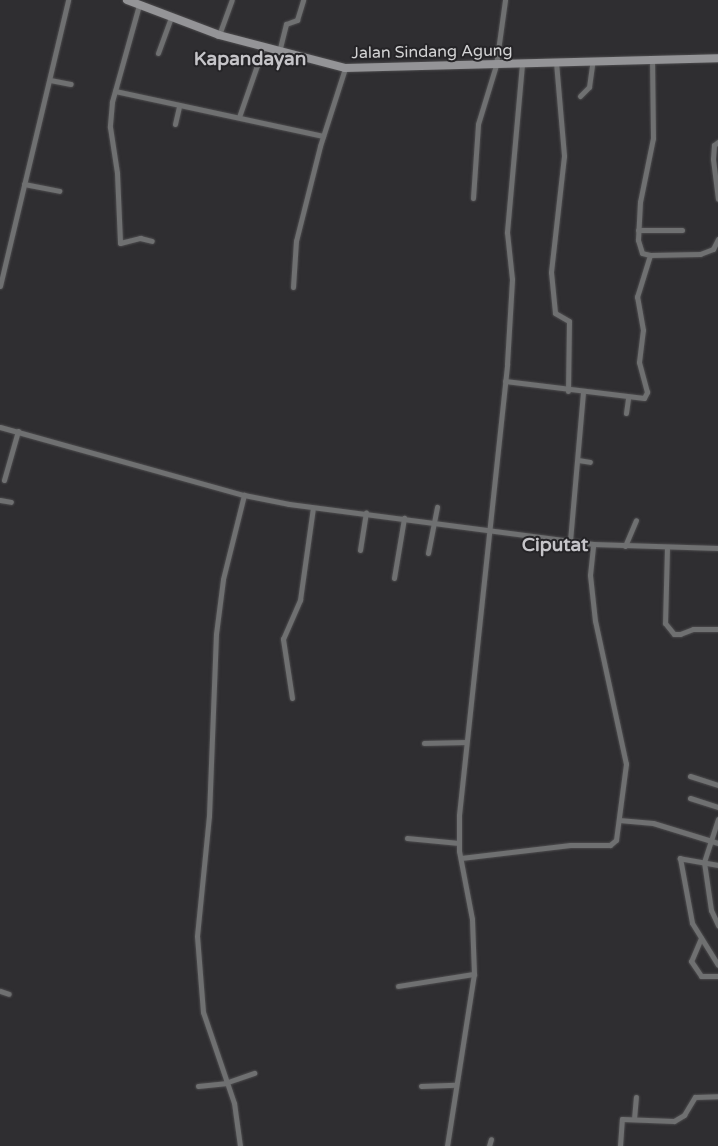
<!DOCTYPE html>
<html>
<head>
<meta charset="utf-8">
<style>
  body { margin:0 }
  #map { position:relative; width:718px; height:1146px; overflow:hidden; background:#2f2e31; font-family:"Varela Round",sans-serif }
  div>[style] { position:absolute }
  .roads { filter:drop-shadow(0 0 1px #4d4c4e) drop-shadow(0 0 1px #4d4c4e) }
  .street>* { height:5px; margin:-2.5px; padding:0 2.5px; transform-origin:2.5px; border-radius:2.5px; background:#6f7071 }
  .secondary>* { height:8px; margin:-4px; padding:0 4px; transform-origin:4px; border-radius:4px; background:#949497 }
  span { translate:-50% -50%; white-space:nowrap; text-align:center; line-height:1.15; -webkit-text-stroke:4px #252427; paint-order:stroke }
  .street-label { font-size:16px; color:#d3d3d4 }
  .quarter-label { font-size:19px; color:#c6c5c9; font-weight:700 }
</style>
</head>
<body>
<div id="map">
  <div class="roads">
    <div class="street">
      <i style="left:139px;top:5px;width:101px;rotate:105.6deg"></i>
      <i style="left:112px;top:102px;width:25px;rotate:95deg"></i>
      <i style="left:110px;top:127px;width:47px;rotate:81.3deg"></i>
      <i style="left:117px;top:173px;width:70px;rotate:87.5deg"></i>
      <i style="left:120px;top:243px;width:21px;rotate:-14deg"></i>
      <i style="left:140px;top:238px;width:12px;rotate:14deg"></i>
      <i style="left:219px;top:35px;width:37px;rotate:-70deg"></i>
      <i style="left:279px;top:52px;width:29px;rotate:-76deg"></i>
      <i style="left:286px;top:24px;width:12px;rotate:-20deg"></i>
      <i style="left:297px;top:20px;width:21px;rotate:-73deg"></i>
      <i style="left:158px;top:53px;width:37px;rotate:-70deg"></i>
      <i style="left:556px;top:62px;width:94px;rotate:85.1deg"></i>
      <i style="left:564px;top:156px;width:117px;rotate:96.4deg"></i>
      <i style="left:551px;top:272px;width:41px;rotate:84.4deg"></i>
      <i style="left:555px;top:313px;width:16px;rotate:30deg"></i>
      <i style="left:569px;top:321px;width:70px;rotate:90.8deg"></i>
      <i style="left:50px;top:80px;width:21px;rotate:11deg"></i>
      <i style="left:115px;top:91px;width:213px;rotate:12.2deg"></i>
      <i style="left:580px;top:96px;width:13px;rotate:-45deg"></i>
      <i style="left:589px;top:87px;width:27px;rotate:-82deg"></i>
      <i style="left:239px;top:117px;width:73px;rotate:-70.8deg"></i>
      <i style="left:175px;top:124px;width:17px;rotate:-77deg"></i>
      <i style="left:718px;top:142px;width:5px;rotate:143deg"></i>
      <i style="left:714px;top:145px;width:14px;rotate:94deg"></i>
      <i style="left:713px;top:159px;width:40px;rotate:82.9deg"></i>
      <i style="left:24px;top:184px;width:36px;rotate:11deg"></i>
      <i style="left:473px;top:198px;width:74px;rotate:-86.1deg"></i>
      <i style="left:478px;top:124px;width:62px;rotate:-73deg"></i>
      <i style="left:496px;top:65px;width:66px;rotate:-82.1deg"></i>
      <i style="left:638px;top:230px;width:44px"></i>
      <i style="left:650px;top:255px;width:8px;rotate:-166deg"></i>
      <i style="left:642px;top:253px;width:14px;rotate:-107deg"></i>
      <i style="left:638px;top:240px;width:38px;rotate:-87deg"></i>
      <i style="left:640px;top:202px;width:65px;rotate:-78.5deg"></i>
      <i style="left:653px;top:138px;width:79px;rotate:-90.7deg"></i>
      <i style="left:0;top:286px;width:294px;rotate:-76.6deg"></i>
      <i style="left:293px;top:287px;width:46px;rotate:-86.3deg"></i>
      <i style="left:296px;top:241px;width:98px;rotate:-75.8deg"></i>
      <i style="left:320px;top:146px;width:82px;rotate:-72.2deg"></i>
      <i style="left:505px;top:381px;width:140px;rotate:7deg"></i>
      <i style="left:644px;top:398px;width:7px;rotate:-63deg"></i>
      <i style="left:647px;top:392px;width:31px;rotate:-105deg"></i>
      <i style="left:639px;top:362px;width:32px;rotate:-83deg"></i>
      <i style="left:643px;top:330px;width:34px;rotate:-100deg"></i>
      <i style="left:637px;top:297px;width:44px;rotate:-72.8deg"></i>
      <i style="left:650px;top:255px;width:50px;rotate:-1.1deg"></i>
      <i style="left:700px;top:254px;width:14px;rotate:-21deg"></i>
      <i style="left:713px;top:249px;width:11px;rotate:-63deg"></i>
      <i style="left:626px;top:413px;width:15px;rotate:-82deg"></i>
      <i style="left:0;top:427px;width:253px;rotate:15.6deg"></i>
      <i style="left:244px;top:495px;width:46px;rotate:11.3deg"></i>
      <i style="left:289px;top:504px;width:307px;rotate:7.5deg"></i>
      <i style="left:593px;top:544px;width:125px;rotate:1.8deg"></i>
      <i style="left:578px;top:460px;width:12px;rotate:9deg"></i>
      <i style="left:4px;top:480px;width:51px;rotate:-74.1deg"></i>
      <i style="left:0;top:500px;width:11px;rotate:10deg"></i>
      <i style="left:570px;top:541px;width:149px;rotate:-85deg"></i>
      <i style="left:625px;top:546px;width:28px;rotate:-67deg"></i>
      <i style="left:667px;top:548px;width:75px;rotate:91.5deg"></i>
      <i style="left:665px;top:623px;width:14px;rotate:51deg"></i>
      <i style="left:674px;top:634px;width:6px"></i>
      <i style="left:680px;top:634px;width:14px;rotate:-21deg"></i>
      <i style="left:693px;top:629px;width:25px"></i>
      <i style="left:360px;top:550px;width:38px;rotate:-81deg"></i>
      <i style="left:428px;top:553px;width:47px;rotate:-78.9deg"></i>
      <i style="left:394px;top:578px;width:61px;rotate:-80.5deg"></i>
      <i style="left:292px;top:698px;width:60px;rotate:-98.7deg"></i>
      <i style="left:283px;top:639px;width:43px;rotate:-66.4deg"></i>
      <i style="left:300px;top:600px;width:93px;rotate:-82deg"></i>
      <i style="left:424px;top:743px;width:41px;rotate:-1.4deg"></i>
      <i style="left:690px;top:776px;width:29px;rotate:18deg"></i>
      <i style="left:690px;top:798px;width:29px;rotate:18deg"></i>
      <i style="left:718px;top:819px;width:45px;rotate:108deg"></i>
      <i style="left:704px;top:862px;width:49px;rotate:81.7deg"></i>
      <i style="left:711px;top:910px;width:17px;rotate:65deg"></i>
      <i style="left:619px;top:820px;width:34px;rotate:5deg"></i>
      <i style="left:653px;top:823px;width:68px;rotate:17.1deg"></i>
      <i style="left:407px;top:838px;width:52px;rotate:5.5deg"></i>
      <i style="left:461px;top:858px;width:110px;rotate:-6.8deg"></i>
      <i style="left:570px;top:845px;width:40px"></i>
      <i style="left:610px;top:845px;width:8px;rotate:-40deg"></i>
      <i style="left:616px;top:840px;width:77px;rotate:-82.5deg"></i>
      <i style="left:626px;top:764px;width:146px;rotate:-102.2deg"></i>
      <i style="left:595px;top:621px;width:46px;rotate:-96.2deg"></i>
      <i style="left:590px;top:575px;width:31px;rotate:-84deg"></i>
      <i style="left:718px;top:865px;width:39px;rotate:-170deg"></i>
      <i style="left:680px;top:858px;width:66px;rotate:79.5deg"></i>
      <i style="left:692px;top:923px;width:49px;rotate:58.2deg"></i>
      <i style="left:701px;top:938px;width:25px;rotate:113deg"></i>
      <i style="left:691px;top:961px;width:18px;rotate:56deg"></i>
      <i style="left:701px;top:976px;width:17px"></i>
      <i style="left:398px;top:986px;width:77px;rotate:-9deg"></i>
      <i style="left:0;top:991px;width:9px;rotate:18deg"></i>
      <i style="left:198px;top:1086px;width:27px;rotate:-6deg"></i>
      <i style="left:225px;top:1083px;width:31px;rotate:-19deg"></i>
      <i style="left:421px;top:1086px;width:35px;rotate:-2deg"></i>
      <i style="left:634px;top:1119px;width:22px;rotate:-85deg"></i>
      <i style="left:240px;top:1146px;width:43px;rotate:-97.9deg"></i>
      <i style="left:234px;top:1103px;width:96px;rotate:-108.8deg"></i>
      <i style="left:203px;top:1012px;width:76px;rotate:-94.5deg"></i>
      <i style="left:197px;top:936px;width:121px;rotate:-84.3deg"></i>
      <i style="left:209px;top:816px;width:182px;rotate:-87.8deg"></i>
      <i style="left:216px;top:634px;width:55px;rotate:-82.7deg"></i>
      <i style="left:223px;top:579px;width:87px;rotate:-76deg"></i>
      <i style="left:447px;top:1146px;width:174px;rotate:-81.1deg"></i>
      <i style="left:474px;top:974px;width:55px;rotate:-92.1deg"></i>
      <i style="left:472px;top:919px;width:69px;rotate:-100.8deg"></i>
      <i style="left:459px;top:851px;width:36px;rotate:-90deg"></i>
      <i style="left:459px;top:815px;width:454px;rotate:-83.9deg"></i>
      <i style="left:507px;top:364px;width:85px;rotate:-86.6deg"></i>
      <i style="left:512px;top:279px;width:47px;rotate:-96.1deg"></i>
      <i style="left:507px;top:232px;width:168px;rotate:-84.9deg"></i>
      <i style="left:489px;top:1146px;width:7px;rotate:-74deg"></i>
      <i style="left:620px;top:1146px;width:27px;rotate:-86deg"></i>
      <i style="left:622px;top:1119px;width:52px;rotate:2.2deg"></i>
      <i style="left:674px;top:1121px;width:12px;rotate:-31deg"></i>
      <i style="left:684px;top:1115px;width:21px;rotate:-59deg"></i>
      <i style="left:695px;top:1097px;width:23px;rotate:-2deg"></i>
    </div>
    <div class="secondary">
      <i style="left:127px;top:0;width:98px;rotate:20.8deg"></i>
      <i style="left:219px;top:35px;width:130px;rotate:14.7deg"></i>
      <i style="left:345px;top:68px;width:373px;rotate:-1.5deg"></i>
    </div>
  </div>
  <div class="street-label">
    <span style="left:432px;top:52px;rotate:-1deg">Jalan Sindang Agung</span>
  </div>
  <div class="quarter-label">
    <span style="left:250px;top:60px">Kapandayan</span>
    <span style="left:555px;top:546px">Ciputat</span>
  </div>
</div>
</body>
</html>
